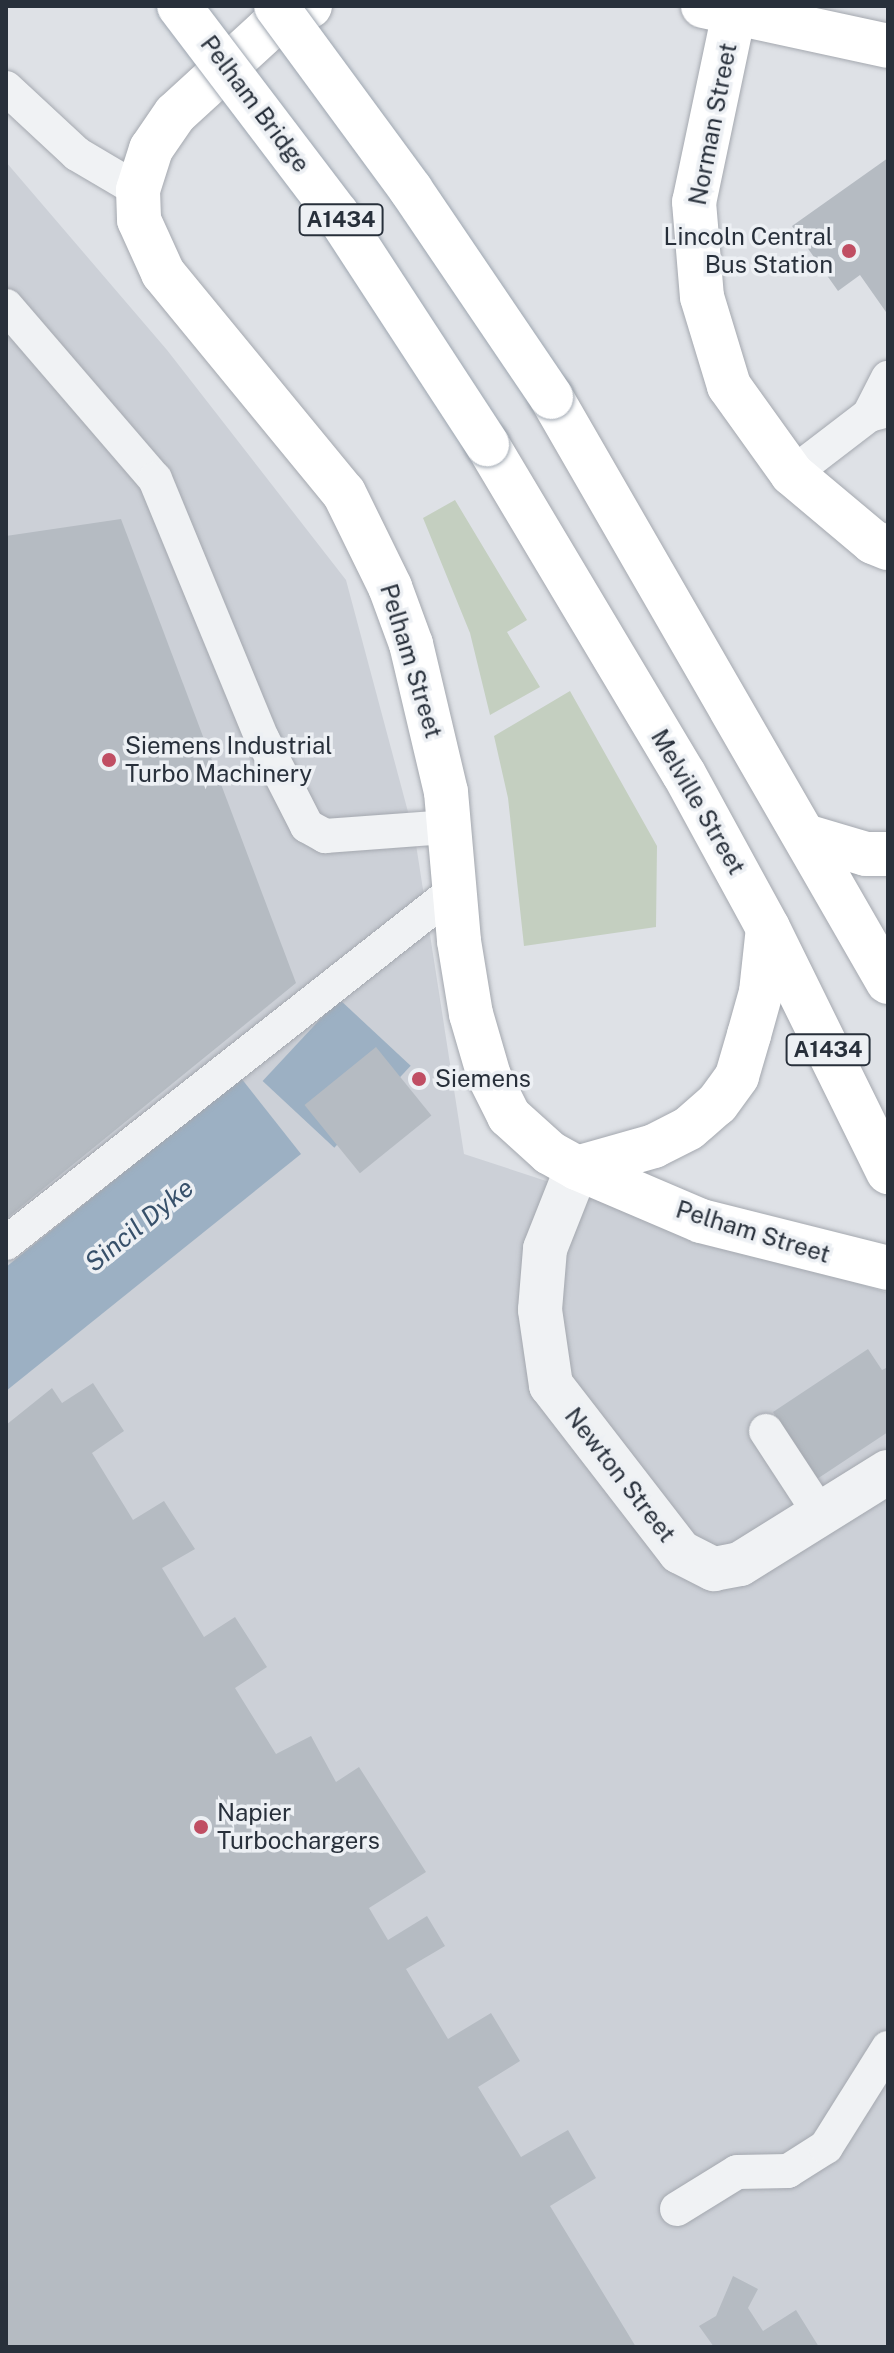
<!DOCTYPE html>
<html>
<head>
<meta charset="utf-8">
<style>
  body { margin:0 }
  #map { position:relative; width:894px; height:2353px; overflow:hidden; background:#dee1e6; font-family:"Public Sans",sans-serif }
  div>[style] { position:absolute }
  .built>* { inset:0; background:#ccd0d7 }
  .green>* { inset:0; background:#c4cfc0 }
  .water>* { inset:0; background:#9cb0c3; transform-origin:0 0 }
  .building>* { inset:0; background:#b5bbc2; transform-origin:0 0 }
  .roads { filter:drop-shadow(0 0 2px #a4a8af) drop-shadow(0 0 2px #a4a8af) }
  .lane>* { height:34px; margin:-17px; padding:0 17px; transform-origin:17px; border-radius:17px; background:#f0f2f4 }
  .street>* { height:44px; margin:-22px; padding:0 22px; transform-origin:22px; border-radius:22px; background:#f0f2f4 }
  .secondary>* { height:44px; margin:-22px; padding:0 22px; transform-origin:22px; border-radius:22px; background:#fff }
  .primary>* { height:44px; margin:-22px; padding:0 22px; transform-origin:22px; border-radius:22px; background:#fff }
  .bridges { filter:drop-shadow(0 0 2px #9ea6b0) drop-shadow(0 0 2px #9ea6b0) }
  .primary-bridge>* { height:44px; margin:-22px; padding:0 22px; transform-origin:22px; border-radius:22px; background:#fff }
  .dots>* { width:22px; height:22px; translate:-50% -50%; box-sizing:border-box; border:4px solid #edf0f4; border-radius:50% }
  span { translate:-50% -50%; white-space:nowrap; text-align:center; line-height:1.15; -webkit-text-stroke:7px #edf0f4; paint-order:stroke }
  .shield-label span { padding:2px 6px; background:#edf0f4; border:2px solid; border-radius:6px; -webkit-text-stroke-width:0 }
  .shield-label { font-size:22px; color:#28303b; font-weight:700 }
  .street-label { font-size:24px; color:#28303b }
  .poi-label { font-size:24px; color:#28303b }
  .right { translate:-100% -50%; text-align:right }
  .left { translate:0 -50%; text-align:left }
  .water-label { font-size:26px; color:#37506a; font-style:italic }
  .frame { position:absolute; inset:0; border:8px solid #28303b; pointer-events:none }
</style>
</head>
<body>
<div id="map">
  <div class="built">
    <i style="clip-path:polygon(6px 162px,167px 350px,346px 580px,415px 838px,464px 1154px,888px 1293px,888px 2347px,6px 2347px)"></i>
  </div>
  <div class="green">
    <i style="clip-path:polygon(455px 500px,527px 620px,507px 632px,540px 687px,490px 715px,470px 633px,423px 518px)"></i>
    <i style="clip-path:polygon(570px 691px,657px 846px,656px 927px,524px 946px,508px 798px,494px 736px)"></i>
  </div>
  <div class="water">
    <i style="left:339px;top:999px;width:98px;height:112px;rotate:43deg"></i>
    <i style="clip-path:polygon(241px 1078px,301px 1154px,6px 1391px,6px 1267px)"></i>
  </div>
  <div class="building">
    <i style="clip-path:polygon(888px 158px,888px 310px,886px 312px,860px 275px,838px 291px,792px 226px)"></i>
    <i style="clip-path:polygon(121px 519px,296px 983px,6px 1219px,6px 536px)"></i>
    <i style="left:376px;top:1047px;width:88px;height:92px;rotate:51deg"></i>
    <i style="clip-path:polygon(868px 1349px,882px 1370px,888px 1367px,888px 1432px,817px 1479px,773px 1412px)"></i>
    <i style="clip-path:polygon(93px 1383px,124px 1431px,92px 1453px,133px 1520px,164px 1501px,195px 1549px,162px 1568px,204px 1637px,235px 1617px,267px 1667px,235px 1688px,276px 1754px,311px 1736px,336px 1782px,359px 1767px,426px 1872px,369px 1908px,388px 1940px,427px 1916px,445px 1946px,406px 1969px,448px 2039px,491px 2013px,520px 2061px,478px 2087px,521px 2157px,568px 2130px,596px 2178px,550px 2206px,636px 2347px,6px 2347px,6px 1425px,52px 1388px,62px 1403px)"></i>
    <i style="clip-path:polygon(733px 2276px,758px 2289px,748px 2308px,763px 2331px,796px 2310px,819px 2347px,714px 2347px,699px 2326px,716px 2316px)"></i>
  </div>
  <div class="roads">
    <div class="lane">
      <i style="left:6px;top:88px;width:97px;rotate:42.9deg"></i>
      <i style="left:77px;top:154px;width:71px;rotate:30.5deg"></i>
      <i style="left:6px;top:306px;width:228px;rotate:49.3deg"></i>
      <i style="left:155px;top:479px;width:280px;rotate:67.6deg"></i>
      <i style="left:262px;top:738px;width:99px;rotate:62.9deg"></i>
      <i style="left:307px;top:826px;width:21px;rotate:29deg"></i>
      <i style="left:325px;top:836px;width:124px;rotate:-4.2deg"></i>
      <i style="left:869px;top:415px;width:42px;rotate:-62.8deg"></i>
      <i style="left:792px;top:474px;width:97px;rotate:-37.5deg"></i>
      <i style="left:869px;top:415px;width:20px;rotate:-15deg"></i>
      <i style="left:6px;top:1243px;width:571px;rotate:-38.17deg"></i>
      <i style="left:766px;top:1431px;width:97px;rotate:56.8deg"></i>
      <i style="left:677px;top:2209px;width:70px;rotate:-31.7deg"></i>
      <i style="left:737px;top:2172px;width:51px;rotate:-1.1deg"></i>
      <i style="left:788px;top:2171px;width:45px;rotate:-32.3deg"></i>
      <i style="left:826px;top:2147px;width:117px;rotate:-57.9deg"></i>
    </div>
    <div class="street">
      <i style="left:577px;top:1168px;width:87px;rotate:111.6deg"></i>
      <i style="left:545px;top:1249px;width:61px;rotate:94.7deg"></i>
      <i style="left:540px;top:1310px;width:76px;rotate:81.7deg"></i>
      <i style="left:551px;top:1385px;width:211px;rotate:52.3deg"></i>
      <i style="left:680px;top:1552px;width:38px;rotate:27deg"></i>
      <i style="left:714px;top:1569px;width:26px;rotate:-11deg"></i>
      <i style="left:740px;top:1564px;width:174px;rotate:-31.9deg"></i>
    </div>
    <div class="secondary">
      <i style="left:310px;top:6px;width:47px;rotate:151.8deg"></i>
      <i style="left:269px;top:28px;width:127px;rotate:137.5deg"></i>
      <i style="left:175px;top:114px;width:42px;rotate:124.4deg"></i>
      <i style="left:151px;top:149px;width:43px;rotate:107.6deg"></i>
      <i style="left:138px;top:190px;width:30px;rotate:88deg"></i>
      <i style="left:139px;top:220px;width:58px;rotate:65.6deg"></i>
      <i style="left:163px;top:273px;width:285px;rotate:50.6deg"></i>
      <i style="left:344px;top:493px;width:105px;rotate:63.9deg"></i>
      <i style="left:390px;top:587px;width:61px;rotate:69.8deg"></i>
      <i style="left:411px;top:644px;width:152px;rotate:76.7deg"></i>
      <i style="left:446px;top:792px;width:150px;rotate:85deg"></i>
      <i style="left:459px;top:941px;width:74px;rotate:80.7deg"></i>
      <i style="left:471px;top:1014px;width:65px;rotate:73.8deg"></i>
      <i style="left:489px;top:1076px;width:45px;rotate:63.4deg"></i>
      <i style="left:509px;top:1116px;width:55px;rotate:42.1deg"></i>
      <i style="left:550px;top:1153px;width:31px;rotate:29deg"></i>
      <i style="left:577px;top:1168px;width:135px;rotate:23.1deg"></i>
      <i style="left:701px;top:1221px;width:193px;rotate:14.1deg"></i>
      <i style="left:703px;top:6px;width:189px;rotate:12.2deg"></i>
      <i style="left:734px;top:13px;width:193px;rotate:101.9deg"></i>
      <i style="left:694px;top:202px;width:95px;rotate:85.2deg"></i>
      <i style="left:702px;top:297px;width:93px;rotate:73.1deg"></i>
      <i style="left:729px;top:386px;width:108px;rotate:54.4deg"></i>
      <i style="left:792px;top:474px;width:106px;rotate:40deg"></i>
      <i style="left:873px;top:542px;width:16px;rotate:22deg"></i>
      <i style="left:809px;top:837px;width:59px;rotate:16.6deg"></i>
      <i style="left:866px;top:854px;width:22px"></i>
      <i style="left:577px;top:1168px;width:80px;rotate:-15.9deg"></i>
      <i style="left:654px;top:1146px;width:39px;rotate:-27deg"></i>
      <i style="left:689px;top:1128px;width:37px;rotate:-41deg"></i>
      <i style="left:717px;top:1104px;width:34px;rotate:-54deg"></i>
      <i style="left:737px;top:1076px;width:43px;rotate:-73.7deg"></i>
      <i style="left:749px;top:1035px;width:45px;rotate:-74.4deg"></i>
      <i style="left:761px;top:992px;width:64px;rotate:-83.8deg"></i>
    </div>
    <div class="primary">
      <i style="left:551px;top:397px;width:675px;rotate:60.06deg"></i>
      <i style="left:487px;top:444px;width:384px;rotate:59.2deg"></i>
      <i style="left:684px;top:774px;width:175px;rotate:61.4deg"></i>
      <i style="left:768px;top:928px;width:272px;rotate:63.8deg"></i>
    </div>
  </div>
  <div class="bridges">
    <div class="primary-bridge">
      <i style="left:179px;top:6px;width:261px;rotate:52.8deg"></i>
      <i style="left:337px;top:214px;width:275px;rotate:56.9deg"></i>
      <i style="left:276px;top:6px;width:228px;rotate:53.7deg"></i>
      <i style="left:411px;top:190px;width:250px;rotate:55.9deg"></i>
    </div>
  </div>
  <div class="dots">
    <i style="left:849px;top:251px;background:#c04e63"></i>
    <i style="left:109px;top:760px;background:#c04e63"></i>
    <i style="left:419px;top:1079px;background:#c04e63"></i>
    <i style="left:201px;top:1827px;background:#c04e63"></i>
  </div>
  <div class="shield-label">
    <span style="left:341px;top:220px">A1434</span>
    <span style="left:828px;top:1050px">A1434</span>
  </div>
  <div class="street-label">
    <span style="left:255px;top:104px;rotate:53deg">Pelham Bridge</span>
    <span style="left:713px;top:124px;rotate:-79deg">Norman Street</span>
    <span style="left:411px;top:661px;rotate:73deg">Pelham Street</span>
    <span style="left:698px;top:802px;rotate:60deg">Melville Street</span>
    <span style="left:753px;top:1232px;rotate:17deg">Pelham Street</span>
    <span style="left:620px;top:1475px;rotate:52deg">Newton Street</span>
  </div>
  <div class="poi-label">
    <span class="right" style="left:833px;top:251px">Lincoln Central<br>Bus Station</span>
    <span class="left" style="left:125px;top:760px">Siemens Industrial<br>Turbo Machinery</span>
    <span class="left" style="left:435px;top:1079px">Siemens</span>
    <span class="left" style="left:217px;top:1827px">Napier<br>Turbochargers</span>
  </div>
  <div class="water-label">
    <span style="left:139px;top:1225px;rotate:-39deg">Sincil Dyke</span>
  </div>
  <div class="frame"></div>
</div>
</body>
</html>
